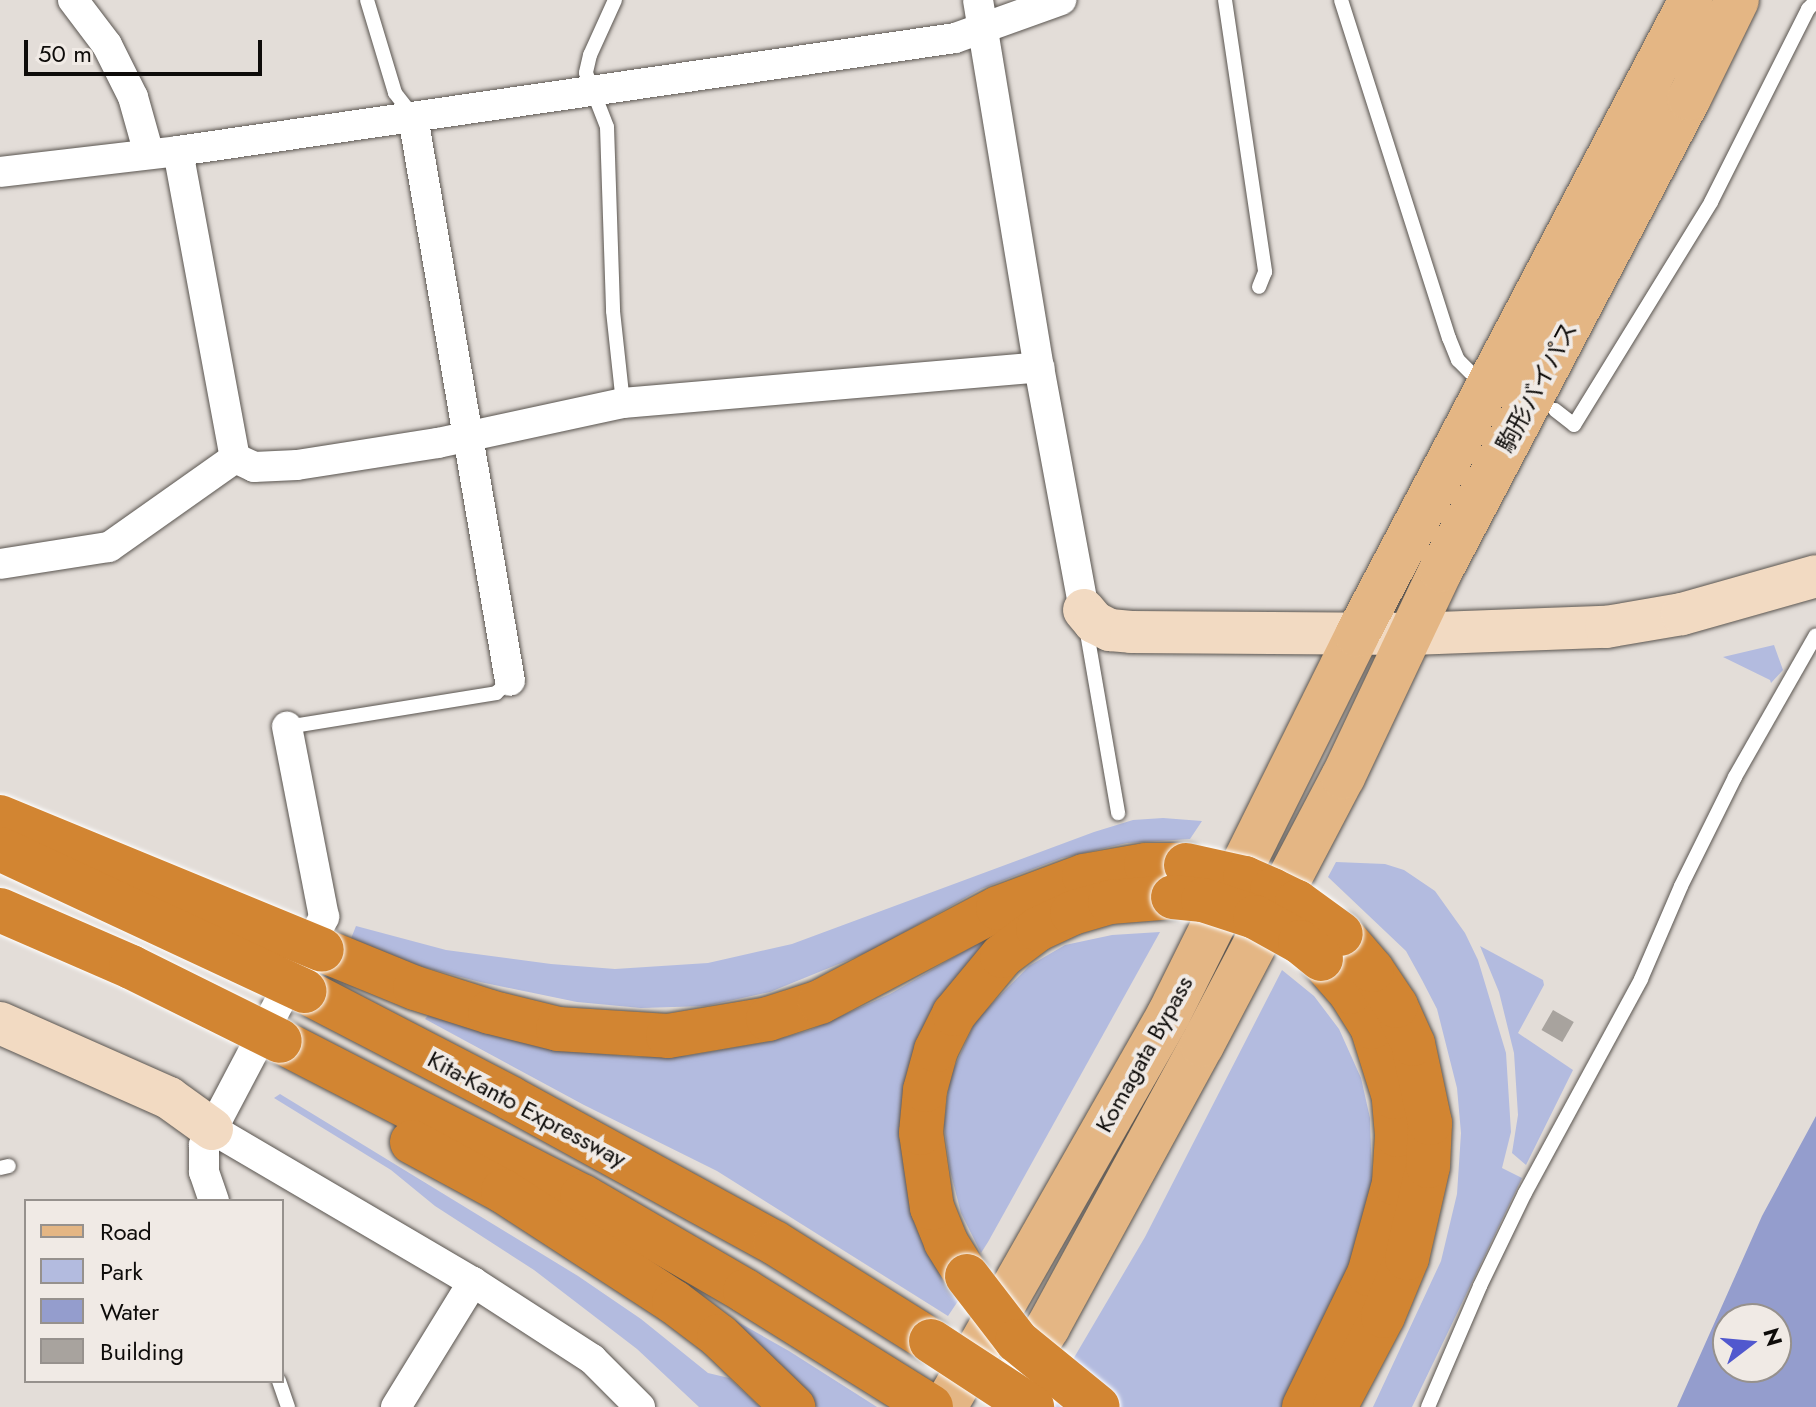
<!DOCTYPE html>
<html>
<head>
<meta charset="utf-8">
<style>
  body { margin:0 }
  #map { position:relative; width:1816px; height:1407px; overflow:hidden; background:#e3ddd8; font-family:Jost,"Noto Sans JP",sans-serif }
  div>[style] { position:absolute }
  .green>* { inset:0; background:#b3bbdf }
  .water>* { inset:0; background:#949dcd }
  .building>* { inset:0; background:#a8a39e; transform-origin:0 0 }
  .roads { filter:drop-shadow(0 0 2px #5a5550) drop-shadow(0 0 2px #5a5550) }
  .lane>* { height:14px; margin:-7px; padding:0 7px; transform-origin:7px; border-radius:7px; background:#fff }
  .street>* { height:30px; margin:-15px; padding:0 15px; transform-origin:15px; border-radius:15px; background:#fff }
  .secondary>* { height:42px; margin:-21px; padding:0 21px; transform-origin:21px; border-radius:21px; background:#f2dac2 }
  .primary>* { height:44px; margin:-22px; padding:0 22px; transform-origin:22px; border-radius:22px; background:#e4b684 }
  .highway>* { height:44px; margin:-22px; padding:0 22px; transform-origin:22px; border-radius:22px; background:#d28532 }
  .bridges { filter:drop-shadow(0 0 2px #fff) drop-shadow(0 0 2px #fff) }
  .highway-bridge>* { height:44px; margin:-22px; padding:0 22px; transform-origin:22px; border-radius:22px; background:#d28532 }
  span { translate:-50% -50%; white-space:nowrap; text-align:center; line-height:1.15; -webkit-text-stroke:8px #f0eae5; paint-order:stroke }
  .street-label { font-size:24px; color:#0e0c0a }
  .legend { position:absolute; left:24px; top:1199px; width:260px; height:184px; box-sizing:border-box; background:#f0eae5; border:2px solid #96918d; margin:0; padding:10px 14px; list-style:none; font-size:24px; color:#0e0c0a }
  .legend li { display:flex; align-items:center; gap:16px; height:40px }
  .legend b { width:40px; border:2px solid #96918d }
  .north { position:absolute; left:1712px; top:1303px; width:80px; height:80px; box-sizing:border-box; background:#f0eae5; border:2px solid #96918d; border-radius:50%; rotate:74deg; font-size:22px; font-weight:700; line-height:32px; text-align:center; color:#0e0c0a }
  .north::after { content:''; display:block; margin:auto; width:28px; height:36px; background:#5158ce; clip-path:polygon(50% 0,100% 100%,50% 72%,0 100%) }
  .scale { position:absolute; left:24px; top:40px; width:238px; height:36px; box-sizing:border-box; border:4px solid #0e0c0a; border-top:0; padding-left:10px; font-size:24px; line-height:28px; white-space:nowrap; color:#0e0c0a; -webkit-text-stroke:6px #f0eae5; paint-order:stroke }
</style>
</head>
<body>
<div id="map">
  <div class="green">
    <i style="clip-path:polygon(1774px 645px,1783px 670px,1771px 683px,1770px 680px,1723px 657px)"></i>
    <i style="clip-path:polygon(1163px 818px,1202px 821px,1190px 839px,1127px 843px,1062px 858px,981px 889px,873px 950px,770px 992px,706px 1006px,641px 1008px,577px 1002px,480px 982px,385px 957px,350px 941px,356px 926px,446px 950px,551px 964px,615px 969px,708px 963px,792px 944px,1094px 832px,1133px 820px)"></i>
    <i style="clip-path:polygon(1336px 862px,1385px 864px,1404px 870px,1435px 891px,1465px 933px,1478px 960px,1506px 1053px,1511px 1132px,1502px 1168px,1522px 1178px,1412px 1407px,1373px 1407px,1441px 1261px,1457px 1194px,1461px 1133px,1457px 1088px,1437px 1009px,1422px 980px,1406px 951px,1328px 877px)"></i>
    <i style="clip-path:polygon(1160px 932px,988px 1242px,981px 1253px,961px 1213px,950px 1170px,944px 1125px,950px 1077px,976px 1020px,1029px 966px,1065px 945px,1112px 935px)"></i>
    <i style="clip-path:polygon(989px 937px,994px 946px,931px 1024px,960px 1298px,948px 1316px,717px 1171px,584px 1105px,425px 1019px,431px 1012px,579px 1052px,635px 1057px,686px 1056px,772px 1041px,810px 1030px,890px 994px)"></i>
    <i style="clip-path:polygon(1480px 946px,1543px 980px,1544px 985px,1518px 1033px,1573px 1070px,1526px 1165px,1512px 1153px,1518px 1115px,1514px 1053px,1499px 992px)"></i>
    <i style="clip-path:polygon(1282px 970px,1314px 996px,1339px 1029px,1361px 1078px,1370px 1118px,1372px 1182px,1356px 1247px,1310px 1361px,1285px 1407px,1045px 1407px,1145px 1237px)"></i>
    <i style="clip-path:polygon(280px 1094px,578px 1276px,641px 1319px,708px 1373px,729px 1378px,760px 1407px,699px 1407px,637px 1349px,534px 1270px,435px 1206px,391px 1170px,274px 1098px)"></i>
    <i style="clip-path:polygon(724px 1314px,789px 1351px,877px 1407px,817px 1407px)"></i>
  </div>
  <div class="water">
    <i style="clip-path:polygon(evenodd,1816px 1116px,1816px 1407px,1677px 1407px,1762px 1216px,1816px 1116px,1728px 1319px,1776px 1319px,1776px 1367px,1728px 1367px,1728px 1319px)"></i>
  </div>
  <div class="building">
    <i style="left:1553px;top:1010px;width:24px;height:23px;rotate:30deg"></i>
  </div>
  <div class="roads">
    <div class="lane">
      <i style="left:367px;top:0;width:97px;rotate:73.2deg"></i>
      <i style="left:395px;top:93px;width:29px;rotate:52deg"></i>
      <i style="left:615px;top:0;width:60px;rotate:114.4deg"></i>
      <i style="left:590px;top:55px;width:18px;rotate:103deg"></i>
      <i style="left:586px;top:73px;width:58px;rotate:68.7deg"></i>
      <i style="left:607px;top:127px;width:184px;rotate:88.1deg"></i>
      <i style="left:613px;top:311px;width:93px;rotate:83.8deg"></i>
      <i style="left:1225px;top:0;width:275px;rotate:81.6deg"></i>
      <i style="left:1265px;top:272px;width:16px;rotate:112deg"></i>
      <i style="left:1341px;top:0;width:355px;rotate:72.3deg"></i>
      <i style="left:1449px;top:338px;width:24px;rotate:68deg"></i>
      <i style="left:1458px;top:360px;width:18px;rotate:45deg"></i>
      <i style="left:1555px;top:410px;width:24px;rotate:38deg"></i>
      <i style="left:1574px;top:425px;width:262px;rotate:-58.4deg"></i>
      <i style="left:1711px;top:202px;width:216px;rotate:-63.3deg"></i>
      <i style="left:1808px;top:9px;width:11px;rotate:-45deg"></i>
      <i style="left:1086px;top:627px;width:189px;rotate:80.2deg"></i>
      <i style="left:287px;top:727px;width:212px;rotate:-9.2deg"></i>
      <i style="left:496px;top:693px;width:18px;rotate:-41deg"></i>
      <i style="left:0;top:1168px;width:9px;rotate:-13deg"></i>
      <i style="left:279px;top:1381px;width:28px;rotate:71deg"></i>
      <i style="left:1428px;top:1407px;width:132px;rotate:-66.7deg"></i>
      <i style="left:1480px;top:1286px;width:103px;rotate:-64.2deg"></i>
      <i style="left:1525px;top:1193px;width:243px;rotate:-61.5deg"></i>
      <i style="left:1641px;top:979px;width:101px;rotate:-66.7deg"></i>
      <i style="left:1681px;top:886px;width:122px;rotate:-63.6deg"></i>
      <i style="left:1735px;top:777px;width:163px;rotate:-60.3deg"></i>
    </div>
    <div class="street">
      <i style="left:73px;top:0;width:56px;rotate:52.9deg"></i>
      <i style="left:107px;top:45px;width:58px;rotate:63.4deg"></i>
      <i style="left:133px;top:97px;width:59px;rotate:74.3deg"></i>
      <i style="left:978px;top:0;width:372px;rotate:80.6deg"></i>
      <i style="left:1039px;top:367px;width:247px;rotate:79.5deg"></i>
      <i style="left:413px;top:117px;width:572px;rotate:80.24deg"></i>
      <i style="left:178px;top:151px;width:312px;rotate:79.5deg"></i>
      <i style="left:0;top:172px;width:179px;rotate:-6.7deg"></i>
      <i style="left:178px;top:151px;width:785px;rotate:-8.27deg"></i>
      <i style="left:955px;top:38px;width:113px;rotate:-19.7deg"></i>
      <i style="left:235px;top:458px;width:21px;rotate:25deg"></i>
      <i style="left:254px;top:467px;width:43px;rotate:-2.7deg"></i>
      <i style="left:297px;top:465px;width:143px;rotate:-8.9deg"></i>
      <i style="left:438px;top:443px;width:189px;rotate:-12.2deg"></i>
      <i style="left:623px;top:403px;width:418px;rotate:-4.9deg"></i>
      <i style="left:0;top:564px;width:110px;rotate:-8.9deg"></i>
      <i style="left:109px;top:547px;width:154px;rotate:-35.2deg"></i>
      <i style="left:212px;top:1129px;width:303px;rotate:30.4deg"></i>
      <i style="left:473px;top:1282px;width:142px;rotate:32.9deg"></i>
      <i style="left:592px;top:1359px;width:68px;rotate:45deg"></i>
      <i style="left:214px;top:1201px;width:31px;rotate:-109deg"></i>
      <i style="left:204px;top:1172px;width:27px;rotate:-90deg"></i>
      <i style="left:204px;top:1145px;width:258px;rotate:-62.2deg"></i>
      <i style="left:324px;top:917px;width:194px;rotate:-101deg"></i>
      <i style="left:396px;top:1407px;width:147px;rotate:-58.4deg"></i>
    </div>
    <div class="secondary">
      <i style="left:1084px;top:610px;width:16px;rotate:50deg"></i>
      <i style="left:1094px;top:622px;width:18px;rotate:27deg"></i>
      <i style="left:1110px;top:630px;width:21px;rotate:5deg"></i>
      <i style="left:1131px;top:632px;width:280px;rotate:0.4deg"></i>
      <i style="left:1411px;top:634px;width:195px;rotate:-2.1deg"></i>
      <i style="left:1606px;top:627px;width:77px;rotate:-9.7deg"></i>
      <i style="left:1682px;top:614px;width:139px;rotate:-15.8deg"></i>
      <i style="left:0;top:1023px;width:185px;rotate:23.9deg"></i>
      <i style="left:169px;top:1098px;width:53px;rotate:35.8deg"></i>
    </div>
    <div class="primary">
      <i style="left:1013px;top:1383px;width:66px;rotate:-58deg"></i>
      <i style="left:1048px;top:1327px;width:321px;rotate:-61.4deg"></i>
      <i style="left:1202px;top:1045px;width:303px;rotate:-62.3deg"></i>
      <i style="left:1343px;top:777px;width:229px;rotate:-64.7deg"></i>
      <i style="left:1441px;top:570px;width:533px;rotate:-62.28deg"></i>
      <i style="left:1689px;top:98px;width:109px;rotate:-63.9deg"></i>
      <i style="left:945px;top:1407px;width:452px;rotate:-60.3deg"></i>
      <i style="left:1169px;top:1014px;width:423px;rotate:-63.6deg"></i>
      <i style="left:1357px;top:635px;width:717px;rotate:-62.26deg"></i>
    </div>
    <div class="highway">
      <i style="left:322px;top:950px;width:100px;rotate:22.2deg"></i>
      <i style="left:415px;top:988px;width:79px;rotate:17.7deg"></i>
      <i style="left:490px;top:1012px;width:70px;rotate:14deg"></i>
      <i style="left:558px;top:1029px;width:110px;rotate:3.6deg"></i>
      <i style="left:668px;top:1036px;width:101px;rotate:-9.6deg"></i>
      <i style="left:768px;top:1019px;width:55px;rotate:-18.1deg"></i>
      <i style="left:820px;top:1002px;width:201px;rotate:-27.8deg"></i>
      <i style="left:998px;top:908px;width:92px;rotate:-20.4deg"></i>
      <i style="left:1084px;top:876px;width:63px;rotate:-10.1deg"></i>
      <i style="left:1146px;top:865px;width:40px"></i>
      <i style="left:304px;top:991px;width:232px;rotate:27.4deg"></i>
      <i style="left:510px;top:1098px;width:302px;rotate:28.7deg"></i>
      <i style="left:775px;top:1243px;width:184px;rotate:32.1deg"></i>
      <i style="left:280px;top:1041px;width:339px;rotate:27.2deg"></i>
      <i style="left:582px;top:1196px;width:189px;rotate:30.2deg"></i>
      <i style="left:745px;top:1291px;width:219px;rotate:31.9deg"></i>
      <i style="left:412px;top:1142px;width:103px;rotate:28.3deg"></i>
      <i style="left:503px;top:1191px;width:204px;rotate:33deg"></i>
      <i style="left:674px;top:1302px;width:56px;rotate:37.1deg"></i>
      <i style="left:719px;top:1336px;width:103px;rotate:43.8deg"></i>
      <i style="left:967px;top:1276px;width:40px;rotate:-122deg"></i>
      <i style="left:946px;top:1242px;width:37px;rotate:-112deg"></i>
      <i style="left:932px;top:1208px;width:76px;rotate:-98.3deg"></i>
      <i style="left:921px;top:1133px;width:43px;rotate:-84.7deg"></i>
      <i style="left:925px;top:1090px;width:41px;rotate:-74.6deg"></i>
      <i style="left:936px;top:1050px;width:40px;rotate:-63.4deg"></i>
      <i style="left:954px;top:1014px;width:75px;rotate:-50.4deg"></i>
      <i style="left:1002px;top:956px;width:45px;rotate:-36.9deg"></i>
      <i style="left:1038px;top:929px;width:38px;rotate:-25deg"></i>
      <i style="left:1072px;top:913px;width:40px;rotate:-16deg"></i>
      <i style="left:1110px;top:902px;width:63px;rotate:-4.5deg"></i>
      <i style="left:1304px;top:1407px;width:148px;rotate:-64deg"></i>
      <i style="left:1369px;top:1274px;width:94px;rotate:-74.6deg"></i>
      <i style="left:1394px;top:1183px;width:48px;rotate:-86.4deg"></i>
      <i style="left:1397px;top:1135px;width:38px;rotate:-95deg"></i>
      <i style="left:1394px;top:1097px;width:73px;rotate:-107.4deg"></i>
      <i style="left:1372px;top:1027px;width:41px;rotate:-122.2deg"></i>
      <i style="left:1350px;top:992px;width:44px;rotate:-131.3deg"></i>
      <i style="left:1335px;top:1407px;width:103px;rotate:-62.2deg"></i>
      <i style="left:1383px;top:1316px;width:63px;rotate:-67.5deg"></i>
      <i style="left:1407px;top:1258px;width:94px;rotate:-77.1deg"></i>
      <i style="left:1428px;top:1166px;width:43px;rotate:-87.3deg"></i>
      <i style="left:1430px;top:1123px;width:81px;rotate:-102.1deg"></i>
      <i style="left:1413px;top:1044px;width:42px;rotate:-114.1deg"></i>
      <i style="left:1396px;top:1006px;width:43px;rotate:-123.7deg"></i>
      <i style="left:1372px;top:970px;width:48px;rotate:-130.7deg"></i>
    </div>
  </div>
  <div class="bridges">
    <div class="highway-bridge">
      <i style="left:0;top:817px;width:348px;rotate:22.4deg"></i>
      <i style="left:0;top:849px;width:336px;rotate:25deg"></i>
      <i style="left:1186px;top:865px;width:60px;rotate:12.4deg"></i>
      <i style="left:1245px;top:878px;width:30px;rotate:24deg"></i>
      <i style="left:1272px;top:890px;width:28px;rotate:26deg"></i>
      <i style="left:1297px;top:902px;width:54px;rotate:36deg"></i>
      <i style="left:1173px;top:897px;width:30px;rotate:6deg"></i>
      <i style="left:1203px;top:900px;width:55px;rotate:18.1deg"></i>
      <i style="left:1255px;top:917px;width:51px;rotate:29.1deg"></i>
      <i style="left:1300px;top:942px;width:27px;rotate:39deg"></i>
      <i style="left:0;top:910px;width:143px;rotate:23.5deg"></i>
      <i style="left:131px;top:967px;width:166px;rotate:26.4deg"></i>
      <i style="left:967px;top:1276px;width:82px;rotate:52.4deg"></i>
      <i style="left:1017px;top:1341px;width:104px;rotate:39.2deg"></i>
      <i style="left:931px;top:1341px;width:121px;rotate:33.2deg"></i>
    </div>
  </div>
  <div class="street-label">
    <span style="left:1537px;top:387px;rotate:-62deg">駒形バイパス</span>
    <span style="left:1144px;top:1054px;rotate:-61deg">Komagata Bypass</span>
    <span style="left:527px;top:1109px;rotate:28deg">Kita-Kanto Expressway</span>
  </div>
  <ul class="legend">
  <li><b style="height:10px;background:#e4b684"></b>Road</li>
  <li><b style="height:22px;background:#b3bbdf"></b>Park</li>
  <li><b style="height:22px;background:#949dcd"></b>Water</li>
  <li><b style="height:22px;background:#a8a39e"></b>Building</li>
  </ul>
  <div class="north">N</div>
  <div class="scale">50 m</div>
</div>
</body>
</html>
